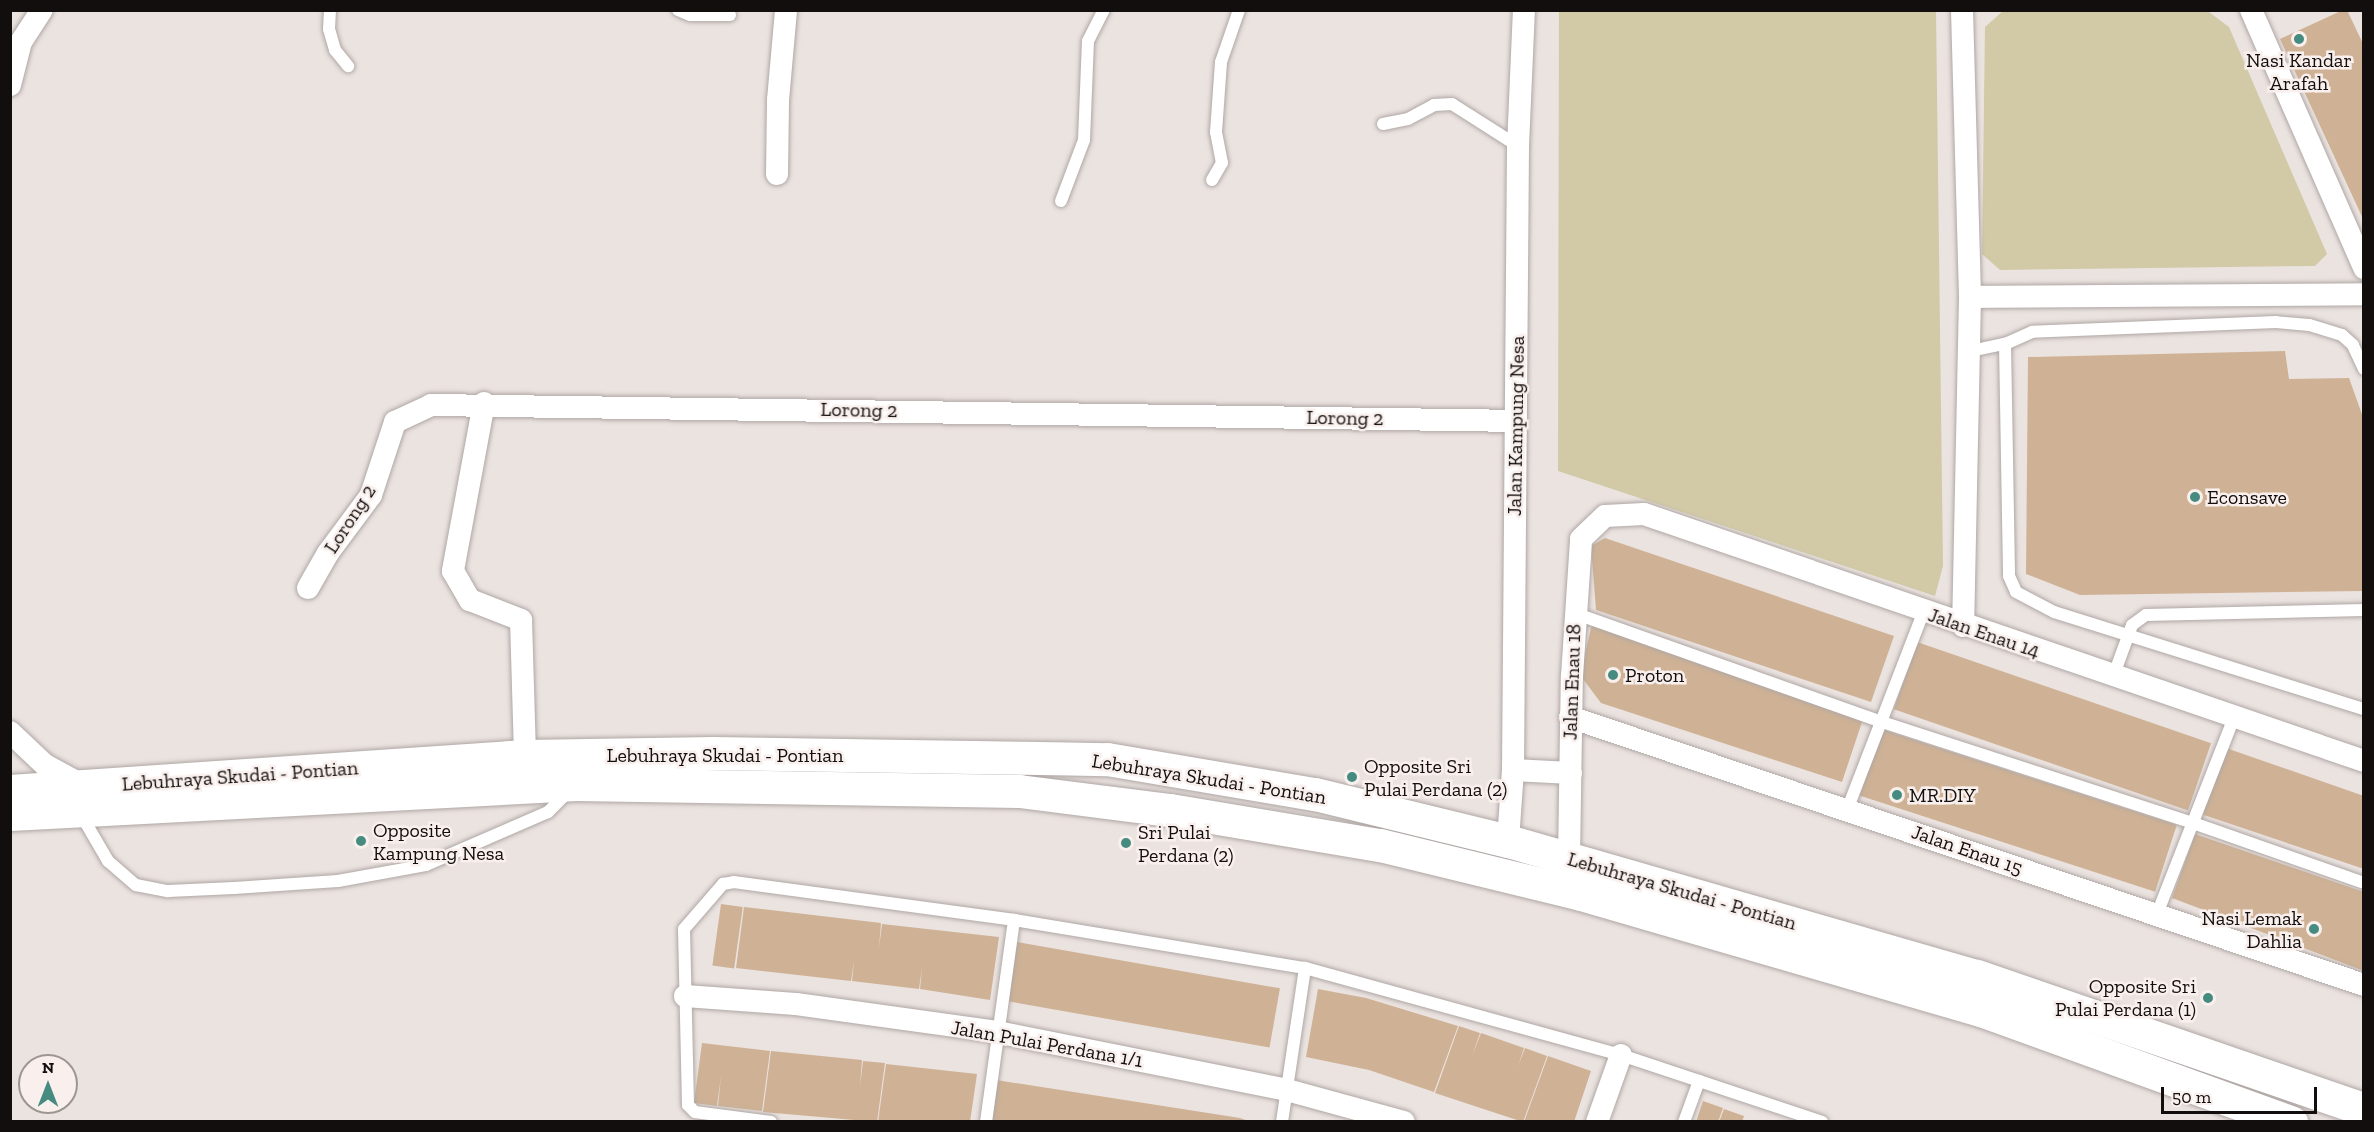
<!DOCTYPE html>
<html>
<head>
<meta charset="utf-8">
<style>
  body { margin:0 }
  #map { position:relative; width:2374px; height:1132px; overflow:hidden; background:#ebe3e0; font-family:"Zilla Slab",serif }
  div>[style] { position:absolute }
  .green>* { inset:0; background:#d2caa7 }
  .building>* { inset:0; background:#cfb295; transform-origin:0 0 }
  .roads { filter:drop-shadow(0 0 2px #afa7a4) drop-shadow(0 0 2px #afa7a4) }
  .service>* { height:12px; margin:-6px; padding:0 6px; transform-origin:6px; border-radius:6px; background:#fff }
  .minor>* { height:22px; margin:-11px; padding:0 11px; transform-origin:11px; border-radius:11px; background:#fff }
  .trunk>* { height:33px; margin:-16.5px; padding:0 16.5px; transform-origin:16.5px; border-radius:16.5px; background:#fff }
  .dots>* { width:16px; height:16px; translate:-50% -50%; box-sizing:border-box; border:3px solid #f9f0ed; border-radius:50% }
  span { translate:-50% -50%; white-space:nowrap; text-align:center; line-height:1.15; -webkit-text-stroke:5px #f9f0ed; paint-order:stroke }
  .poi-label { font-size:20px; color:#110e0d }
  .left { translate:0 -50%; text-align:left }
  .right { translate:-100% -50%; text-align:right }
  .street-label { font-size:20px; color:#110e0d }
  .frame { position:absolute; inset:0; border:12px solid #110e0d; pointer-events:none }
  .north { position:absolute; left:18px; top:1054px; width:60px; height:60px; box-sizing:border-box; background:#f9f0ed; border:2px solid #9c9693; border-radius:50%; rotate:0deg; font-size:16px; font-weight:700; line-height:24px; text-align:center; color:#110e0d }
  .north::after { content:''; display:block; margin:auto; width:21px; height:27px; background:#468b80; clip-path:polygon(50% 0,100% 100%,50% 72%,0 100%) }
  .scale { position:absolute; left:2161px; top:1087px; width:156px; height:27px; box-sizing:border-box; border:3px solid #110e0d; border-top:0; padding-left:8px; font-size:18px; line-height:21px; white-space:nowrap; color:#110e0d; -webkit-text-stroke:4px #f9f0ed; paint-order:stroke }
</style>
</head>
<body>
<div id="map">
  <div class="green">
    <i style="clip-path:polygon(2004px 10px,2209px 12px,2229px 27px,2327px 254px,2315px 266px,2000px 270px,1982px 254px,1985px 27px)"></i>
    <i style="clip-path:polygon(1559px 11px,1936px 11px,1943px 566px,1935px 596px,1558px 471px)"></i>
  </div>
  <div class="building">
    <i style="clip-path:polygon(2343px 10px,2347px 10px,2364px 46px,2364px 221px,2280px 39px)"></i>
    <i style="clip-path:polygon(2285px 351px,2289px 379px,2349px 378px,2364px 420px,2364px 591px,2080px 595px,2026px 574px,2028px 357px)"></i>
    <i style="clip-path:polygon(1605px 538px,1894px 636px,1871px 702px,1596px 610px,1591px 546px)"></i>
    <i style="clip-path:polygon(1592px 624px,1864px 716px,1842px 782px,1601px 703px,1580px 675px)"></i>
    <i style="left:1917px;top:642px;width:311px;height:71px;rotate:19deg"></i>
    <i style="left:1881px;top:729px;width:311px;height:70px;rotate:18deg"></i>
    <i style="clip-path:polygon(2226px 748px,2364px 796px,2364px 869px,2201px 814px)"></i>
    <i style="clip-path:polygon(2195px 834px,2364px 892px,2364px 971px,2172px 898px)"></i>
    <i style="left:721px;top:904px;width:22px;height:62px;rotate:8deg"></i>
    <i style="clip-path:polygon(744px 907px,881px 923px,879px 948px,882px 924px,999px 937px,990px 1000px,920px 989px,922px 968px,919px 989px,852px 981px,854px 961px,851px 981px,736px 968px)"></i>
    <i style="left:1017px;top:942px;width:267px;height:60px;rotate:10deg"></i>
    <i style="clip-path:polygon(1318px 989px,1366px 998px,1458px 1026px,1434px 1092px,1369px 1070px,1306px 1057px)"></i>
    <i style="clip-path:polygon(1459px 1026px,1480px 1033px,1472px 1056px,1481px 1033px,1524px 1048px,1518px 1066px,1525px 1048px,1547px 1056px,1523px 1122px,1435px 1093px)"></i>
    <i style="clip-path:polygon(702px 1043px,770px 1051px,762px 1111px,718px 1106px,721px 1076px,717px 1106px,694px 1103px)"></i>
    <i style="clip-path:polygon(771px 1051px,862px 1060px,860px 1086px,863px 1061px,885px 1063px,877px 1122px,763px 1112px)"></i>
    <i style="clip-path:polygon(1548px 1056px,1591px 1071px,1574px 1122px,1524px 1122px)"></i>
    <i style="clip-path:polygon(886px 1064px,977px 1074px,970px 1122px,878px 1122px)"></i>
    <i style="clip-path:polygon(996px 1080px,1240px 1118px,1251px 1122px,990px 1122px)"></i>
    <i style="clip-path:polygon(1703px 1101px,1723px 1108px,1718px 1122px,1696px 1122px)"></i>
    <i style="clip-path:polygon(1724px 1109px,1744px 1116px,1742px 1122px,1719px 1122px)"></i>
  </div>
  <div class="roads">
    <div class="service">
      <i style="left:330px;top:10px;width:19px;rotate:93deg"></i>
      <i style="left:329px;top:29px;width:22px;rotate:74deg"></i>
      <i style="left:335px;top:50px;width:21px;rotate:51deg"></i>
      <i style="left:678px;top:10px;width:13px;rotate:23deg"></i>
      <i style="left:690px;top:15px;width:40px"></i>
      <i style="left:1383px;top:124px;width:25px;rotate:-11deg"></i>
      <i style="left:1408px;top:119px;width:30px;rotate:-28deg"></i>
      <i style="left:1434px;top:105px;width:18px;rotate:-3deg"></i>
      <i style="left:1452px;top:104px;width:78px;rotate:32.5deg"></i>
      <i style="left:1212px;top:180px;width:20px;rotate:-60deg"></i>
      <i style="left:1222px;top:163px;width:32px;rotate:-101deg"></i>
      <i style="left:1216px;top:132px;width:70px;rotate:-85.9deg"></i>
      <i style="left:1221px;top:62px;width:55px;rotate:-70.9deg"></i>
      <i style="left:1061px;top:201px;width:65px;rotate:-69.3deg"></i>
      <i style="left:1084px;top:140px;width:99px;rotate:-87.7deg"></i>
      <i style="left:1088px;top:41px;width:35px;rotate:-63deg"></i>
      <i style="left:1966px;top:352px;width:40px;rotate:-12deg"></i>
      <i style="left:2364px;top:369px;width:26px;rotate:-115deg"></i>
      <i style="left:2353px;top:345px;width:15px;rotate:-138deg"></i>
      <i style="left:2342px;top:335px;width:34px;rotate:-163deg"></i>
      <i style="left:2309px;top:325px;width:33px;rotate:-175deg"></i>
      <i style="left:2276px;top:322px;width:244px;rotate:177.7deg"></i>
      <i style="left:2032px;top:332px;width:30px;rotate:156deg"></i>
      <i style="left:2005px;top:344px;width:232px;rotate:89deg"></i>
      <i style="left:2009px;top:576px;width:17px;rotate:66deg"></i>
      <i style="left:2016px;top:592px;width:43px;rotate:27.8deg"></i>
      <i style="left:2054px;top:612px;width:325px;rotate:17.4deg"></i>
      <i style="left:1574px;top:613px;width:327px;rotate:19.5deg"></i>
      <i style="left:1882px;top:722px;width:327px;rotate:18deg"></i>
      <i style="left:2193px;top:823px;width:181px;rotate:19.3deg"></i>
      <i style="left:2113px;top:677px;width:55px;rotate:-69.9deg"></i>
      <i style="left:2132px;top:625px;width:17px;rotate:-36deg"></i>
      <i style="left:2146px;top:615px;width:218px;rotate:-1.3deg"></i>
      <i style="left:1847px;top:810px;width:211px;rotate:-68.9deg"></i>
      <i style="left:80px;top:813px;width:56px;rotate:59.7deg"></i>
      <i style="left:108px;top:861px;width:37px;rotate:41deg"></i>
      <i style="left:136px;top:885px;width:33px;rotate:11deg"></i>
      <i style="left:168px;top:891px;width:66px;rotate:-2.6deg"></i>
      <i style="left:234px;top:888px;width:104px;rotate:-3.9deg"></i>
      <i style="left:338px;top:881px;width:89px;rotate:-10.3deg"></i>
      <i style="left:426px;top:865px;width:133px;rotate:-23.5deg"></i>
      <i style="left:548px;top:812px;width:30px;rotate:-45deg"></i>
      <i style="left:2157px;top:914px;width:211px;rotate:-68.6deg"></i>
      <i style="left:771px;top:1122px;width:77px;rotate:-172.5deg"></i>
      <i style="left:695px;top:1112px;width:10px;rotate:-135deg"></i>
      <i style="left:688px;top:1105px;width:176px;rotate:-91.3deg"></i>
      <i style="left:684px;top:929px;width:60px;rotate:-49.1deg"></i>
      <i style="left:723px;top:884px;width:11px;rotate:-10deg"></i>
      <i style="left:734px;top:882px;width:283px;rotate:7.7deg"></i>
      <i style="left:1014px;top:920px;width:295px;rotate:9.4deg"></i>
      <i style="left:1305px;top:968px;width:328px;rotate:15.4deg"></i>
      <i style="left:1621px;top:1055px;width:212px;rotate:18.4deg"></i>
      <i style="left:986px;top:1122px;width:204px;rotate:-82.1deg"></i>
      <i style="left:1282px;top:1122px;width:156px;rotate:-81.5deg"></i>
      <i style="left:1684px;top:1122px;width:44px;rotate:-69.9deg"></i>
    </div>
    <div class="minor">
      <i style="left:1962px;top:10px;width:287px;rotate:88.4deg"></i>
      <i style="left:1970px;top:297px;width:329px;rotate:91.2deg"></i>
      <i style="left:2251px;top:10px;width:282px;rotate:66.3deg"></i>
      <i style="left:10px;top:85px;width:44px;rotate:-75.7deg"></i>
      <i style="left:21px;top:42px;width:38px;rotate:-57deg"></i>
      <i style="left:777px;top:174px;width:74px;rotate:-89.2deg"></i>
      <i style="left:778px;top:100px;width:90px;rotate:-84.9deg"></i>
      <i style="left:1970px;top:297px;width:394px;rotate:-0.4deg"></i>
      <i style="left:484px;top:403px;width:171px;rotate:100.5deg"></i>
      <i style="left:453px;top:571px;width:34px;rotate:60deg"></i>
      <i style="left:470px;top:600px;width:55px;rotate:21.4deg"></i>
      <i style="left:521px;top:620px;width:136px;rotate:88.3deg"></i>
      <i style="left:308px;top:588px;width:40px;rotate:-60.3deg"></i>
      <i style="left:328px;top:553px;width:72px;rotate:-53.4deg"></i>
      <i style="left:371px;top:495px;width:77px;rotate:-71.8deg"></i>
      <i style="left:395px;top:422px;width:40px;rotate:-25deg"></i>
      <i style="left:431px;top:405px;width:1085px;rotate:0.84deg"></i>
      <i style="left:1570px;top:717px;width:838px;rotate:18.65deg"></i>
      <i style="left:10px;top:732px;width:48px;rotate:43.3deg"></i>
      <i style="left:45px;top:765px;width:44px;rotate:28.3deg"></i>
      <i style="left:1513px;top:770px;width:58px;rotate:3deg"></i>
      <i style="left:1508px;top:841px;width:71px;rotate:-86deg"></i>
      <i style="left:1513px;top:770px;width:624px;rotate:-89.54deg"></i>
      <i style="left:1518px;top:146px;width:136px;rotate:-87.5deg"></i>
      <i style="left:1569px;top:858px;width:182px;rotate:-89.1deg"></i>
      <i style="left:1572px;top:676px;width:137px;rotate:-86.2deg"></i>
      <i style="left:1581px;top:539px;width:33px;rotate:-44deg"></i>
      <i style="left:1605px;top:516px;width:39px;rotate:-3deg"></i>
      <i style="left:1644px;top:514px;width:761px;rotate:18.93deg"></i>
      <i style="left:685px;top:996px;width:111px;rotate:4.1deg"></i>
      <i style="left:796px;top:1004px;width:203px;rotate:7.9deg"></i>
      <i style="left:997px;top:1032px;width:296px;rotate:11.3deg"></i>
      <i style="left:1287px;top:1090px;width:121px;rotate:15.3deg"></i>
      <i style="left:1597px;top:1122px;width:71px;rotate:-70.3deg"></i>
    </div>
    <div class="trunk">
      <i style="left:10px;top:791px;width:516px;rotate:-3.89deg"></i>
      <i style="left:525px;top:756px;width:188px;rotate:-0.9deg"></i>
      <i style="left:713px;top:753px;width:394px;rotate:0.9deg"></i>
      <i style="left:1107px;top:759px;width:211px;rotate:9.6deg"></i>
      <i style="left:1315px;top:794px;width:199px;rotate:13.7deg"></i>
      <i style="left:1508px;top:841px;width:488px;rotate:16.1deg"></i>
      <i style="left:1977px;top:976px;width:409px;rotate:19deg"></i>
      <i style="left:10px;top:814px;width:567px;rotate:-3.03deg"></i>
      <i style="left:576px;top:784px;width:443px;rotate:0.9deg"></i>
      <i style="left:1019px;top:791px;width:152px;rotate:7.2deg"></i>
      <i style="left:1170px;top:810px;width:213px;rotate:9.5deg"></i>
      <i style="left:1380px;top:845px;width:207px;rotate:13.7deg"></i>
      <i style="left:1581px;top:894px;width:416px;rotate:16.2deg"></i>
      <i style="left:1981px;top:1010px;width:330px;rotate:19.9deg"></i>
    </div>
  </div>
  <div class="dots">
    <i style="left:2299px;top:39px;background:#468b80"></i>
    <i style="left:2195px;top:497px;background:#468b80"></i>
    <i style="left:1613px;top:675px;background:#468b80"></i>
    <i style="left:1352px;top:777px;background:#468b80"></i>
    <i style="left:1897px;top:795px;background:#468b80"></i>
    <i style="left:361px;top:841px;background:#468b80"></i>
    <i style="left:1126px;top:843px;background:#468b80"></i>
    <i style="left:2314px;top:929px;background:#468b80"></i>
    <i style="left:2208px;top:998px;background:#468b80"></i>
  </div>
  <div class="poi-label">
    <span style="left:2299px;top:72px">Nasi Kandar<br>Arafah</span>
    <span class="left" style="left:2207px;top:497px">Econsave</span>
    <span class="left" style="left:1625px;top:675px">Proton</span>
    <span class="left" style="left:1364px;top:778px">Opposite Sri<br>Pulai Perdana (2)</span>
    <span class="left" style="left:1909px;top:795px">MR.DIY</span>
    <span class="left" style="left:373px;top:842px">Opposite<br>Kampung Nesa</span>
    <span class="left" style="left:1138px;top:844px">Sri Pulai<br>Perdana (2)</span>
    <span class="right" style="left:2302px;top:930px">Nasi Lemak<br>Dahlia</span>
    <span class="right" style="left:2196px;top:998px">Opposite Sri<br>Pulai Perdana (1)</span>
  </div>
  <div class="street-label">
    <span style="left:859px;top:410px;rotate:1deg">Lorong 2</span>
    <span style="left:1345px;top:418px;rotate:1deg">Lorong 2</span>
    <span style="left:1516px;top:426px;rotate:-89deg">Jalan Kampung Nesa</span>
    <span style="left:350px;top:519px;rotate:-57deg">Lorong 2</span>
    <span style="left:1984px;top:633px;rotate:19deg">Jalan Enau 14</span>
    <span style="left:1572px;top:682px;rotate:-88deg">Jalan Enau 18</span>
    <span style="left:725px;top:755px">Lebuhraya Skudai - Pontian</span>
    <span style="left:240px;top:776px;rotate:-4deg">Lebuhraya Skudai - Pontian</span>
    <span style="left:1209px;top:779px;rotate:9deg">Lebuhraya Skudai - Pontian</span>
    <span style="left:1967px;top:850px;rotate:19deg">Jalan Enau 15</span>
    <span style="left:1682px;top:891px;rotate:16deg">Lebuhraya Skudai - Pontian</span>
    <span style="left:1047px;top:1044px;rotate:10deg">Jalan Pulai Perdana 1/1</span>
  </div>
  <div class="frame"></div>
  <div class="north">N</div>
  <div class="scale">50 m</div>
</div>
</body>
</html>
